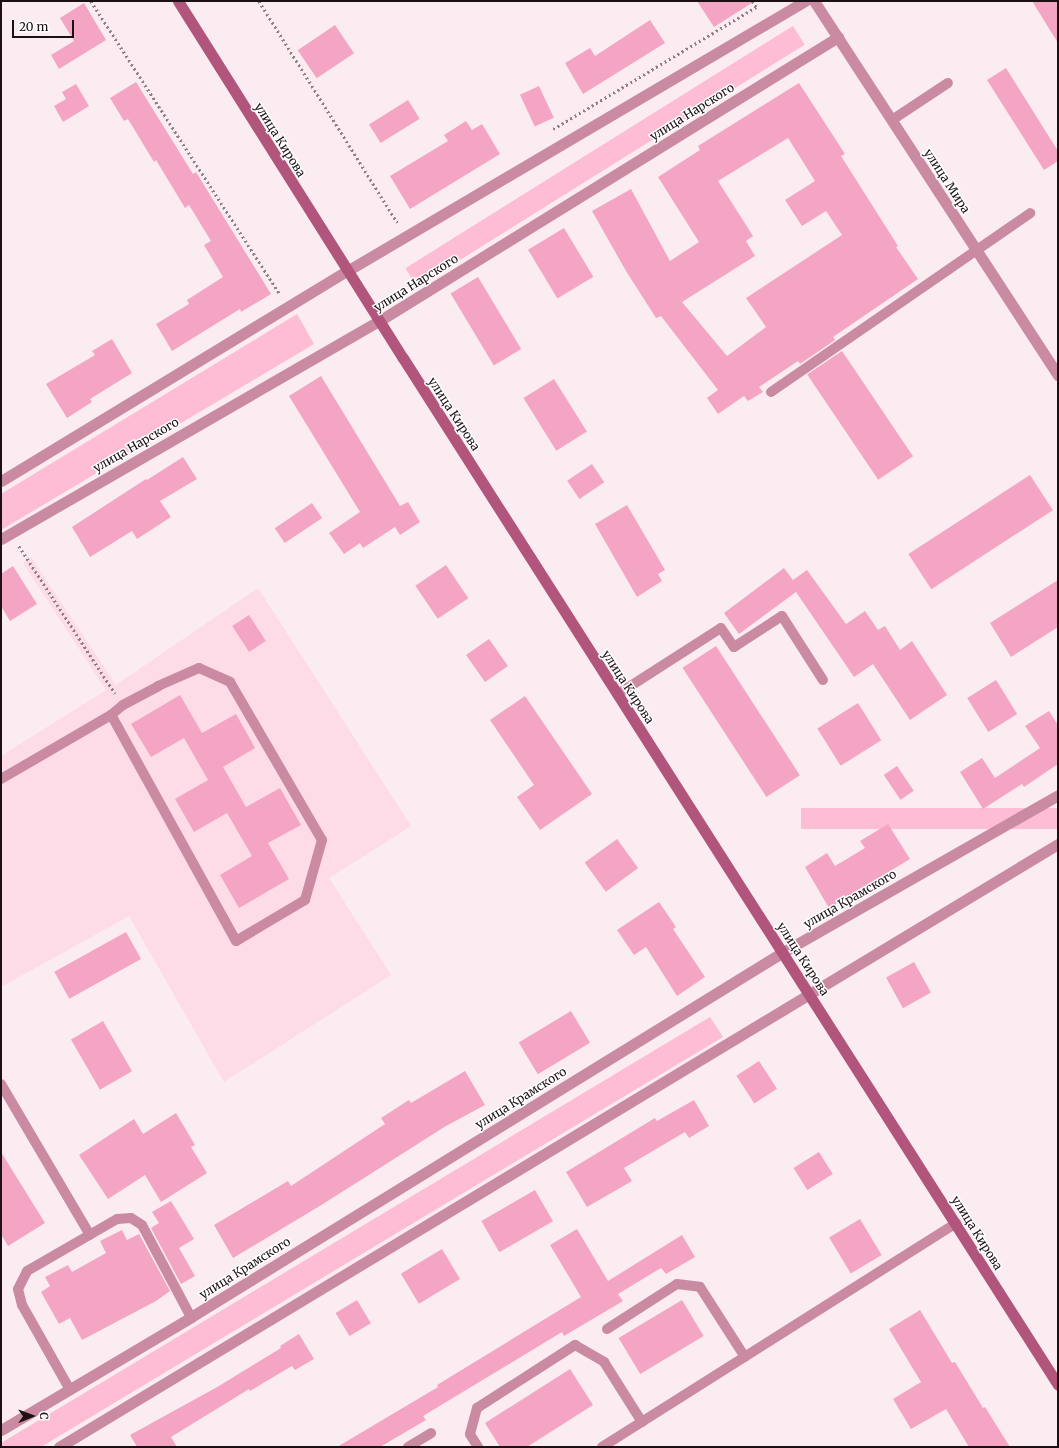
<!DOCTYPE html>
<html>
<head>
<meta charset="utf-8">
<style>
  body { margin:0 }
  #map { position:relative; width:1059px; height:1448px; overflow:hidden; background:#fbecf1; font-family:Merriweather,serif }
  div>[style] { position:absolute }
  .built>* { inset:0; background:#fddbe7 }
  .green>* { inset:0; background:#febcd5; transform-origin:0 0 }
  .building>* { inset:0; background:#f5a5c4; transform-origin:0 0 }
  .path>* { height:2.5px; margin-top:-1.25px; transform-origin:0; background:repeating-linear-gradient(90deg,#8e8085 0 2px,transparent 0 5px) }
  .service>* { height:10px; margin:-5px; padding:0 5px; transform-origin:5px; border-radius:5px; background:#ca8aa2 }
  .minor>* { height:11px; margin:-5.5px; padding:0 5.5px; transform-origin:5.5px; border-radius:5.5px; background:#ca8aa2 }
  .secondary>* { height:11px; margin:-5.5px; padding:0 5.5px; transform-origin:5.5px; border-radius:5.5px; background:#b1557d }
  span { translate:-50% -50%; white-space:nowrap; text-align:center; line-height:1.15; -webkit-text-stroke:3px #fff; paint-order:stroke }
  .street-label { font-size:12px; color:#1c1015 }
  .frame { position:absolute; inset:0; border:2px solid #1c1015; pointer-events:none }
  .north { position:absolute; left:12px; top:1396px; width:40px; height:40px; -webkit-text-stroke:3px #fff; paint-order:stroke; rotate:89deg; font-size:11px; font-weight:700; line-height:16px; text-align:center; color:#1c1015 }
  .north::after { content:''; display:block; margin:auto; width:14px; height:18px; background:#1c1015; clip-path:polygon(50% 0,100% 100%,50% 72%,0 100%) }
  .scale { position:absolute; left:12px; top:20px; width:62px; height:18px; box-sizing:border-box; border:2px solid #1c1015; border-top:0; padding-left:5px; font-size:12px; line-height:14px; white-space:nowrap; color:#1c1015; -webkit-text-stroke:3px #fff; paint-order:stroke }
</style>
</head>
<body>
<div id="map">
  <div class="built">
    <i style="clip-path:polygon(31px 557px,116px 685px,258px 588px,411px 826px,329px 878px,391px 975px,224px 1082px,129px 916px,1px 987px,1px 756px,106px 690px,23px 563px)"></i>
  </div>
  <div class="green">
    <i style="left:793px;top:26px;width:22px;height:457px;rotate:58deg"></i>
    <i style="clip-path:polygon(297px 314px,314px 344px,1px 530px,1px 494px)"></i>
    <i style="left:1058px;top:808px;width:21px;height:257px;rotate:90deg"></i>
    <i style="clip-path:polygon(710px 1017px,723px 1037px,41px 1447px,1px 1447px,1px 1443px)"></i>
  </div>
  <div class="building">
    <i style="clip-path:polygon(697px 1px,755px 1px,714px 27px)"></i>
    <i style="clip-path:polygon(1032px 1px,1058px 1px,1058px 43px)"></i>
    <i style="clip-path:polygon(84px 3px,106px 40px,59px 69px,51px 55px,74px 41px,60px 18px)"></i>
    <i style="clip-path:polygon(650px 20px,665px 43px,583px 94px,565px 63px,590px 48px,595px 56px)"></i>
    <i style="left:335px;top:25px;width:34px;height:45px;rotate:56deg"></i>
    <i style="clip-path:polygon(1006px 68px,1058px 151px,1058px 161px,1044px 170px,987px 80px)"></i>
    <i style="clip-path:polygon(136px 82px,193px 174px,196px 172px,271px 294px,241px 312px,240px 309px,172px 351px,156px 324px,189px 304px,187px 300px,223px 277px,204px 245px,211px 241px,189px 205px,185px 208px,156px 160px,154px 162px,128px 119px,124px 121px,110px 98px)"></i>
    <i style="clip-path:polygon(evenodd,799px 83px,845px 154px,841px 156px,898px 246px,896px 247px,918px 279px,833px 337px,835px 340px,800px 364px,798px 361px,759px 387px,763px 392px,748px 401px,744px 396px,718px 414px,707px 398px,718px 390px,661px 316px,656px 318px,626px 271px,592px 211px,631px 189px,670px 261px,699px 242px,658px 177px,700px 150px,698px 146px,799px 83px,788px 138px,815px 181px,785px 200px,802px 226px,826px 211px,842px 235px,746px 298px,766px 327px,727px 356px,682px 302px,755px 256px,746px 241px,753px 236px,718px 181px,788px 138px)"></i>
    <i style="clip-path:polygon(76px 84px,89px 106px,63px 122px,54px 106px,66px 99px,62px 92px)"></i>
    <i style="left:539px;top:86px;width:35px;height:21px;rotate:65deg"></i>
    <i style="left:408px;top:100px;width:22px;height:46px;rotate:58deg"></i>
    <i style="clip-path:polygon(466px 121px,472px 130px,482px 124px,500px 154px,410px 209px,390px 176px,448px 141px,444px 135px)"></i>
    <i style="left:564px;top:228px;width:57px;height:42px;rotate:59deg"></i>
    <i style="left:478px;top:277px;width:84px;height:32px;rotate:59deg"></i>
    <i style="clip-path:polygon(112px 339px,132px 373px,90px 399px,92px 402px,67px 418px,46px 384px,95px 355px,92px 351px)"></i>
    <i style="left:842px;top:351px;width:127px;height:42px;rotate:56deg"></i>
    <i style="clip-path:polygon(321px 376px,400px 506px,408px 502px,420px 522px,400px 535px,395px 527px,363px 548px,360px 543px,344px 554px,329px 533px,360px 512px,289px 396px)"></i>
    <i style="left:554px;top:379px;width:62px;height:36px;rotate:58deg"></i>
    <i style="clip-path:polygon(183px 457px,197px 479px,160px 501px,171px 517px,137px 539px,132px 531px,90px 557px,72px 527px,146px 479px,147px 480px)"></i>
    <i style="left:592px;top:464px;width:22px;height:30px;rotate:56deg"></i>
    <i style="left:1030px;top:475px;width:42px;height:145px;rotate:57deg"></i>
    <i style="left:312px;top:503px;width:18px;height:45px;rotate:56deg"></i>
    <i style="clip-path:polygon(627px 505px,665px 570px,658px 574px,662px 581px,637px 597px,595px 524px)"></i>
    <i style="left:446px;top:565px;width:40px;height:37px;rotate:56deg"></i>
    <i style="clip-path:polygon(13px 566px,37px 604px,10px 621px,1px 606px,1px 574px)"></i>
    <i style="clip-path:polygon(784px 568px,793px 580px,807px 570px,846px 624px,865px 611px,878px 630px,885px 626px,900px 650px,912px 641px,947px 695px,910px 720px,873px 664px,854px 677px,796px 592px,739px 634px,724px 613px)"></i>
    <i style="clip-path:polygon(1058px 580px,1058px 627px,1011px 657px,990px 623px)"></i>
    <i style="left:249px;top:615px;width:31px;height:20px;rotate:57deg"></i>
    <i style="left:489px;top:639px;width:33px;height:28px;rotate:55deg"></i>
    <i style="left:716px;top:646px;width:154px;height:40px;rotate:57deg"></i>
    <i style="left:996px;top:680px;width:40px;height:34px;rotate:58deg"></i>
    <i style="clip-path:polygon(180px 695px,202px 733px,236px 714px,255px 748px,223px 767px,246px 807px,280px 788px,301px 825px,268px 843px,289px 879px,239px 908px,220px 875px,252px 856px,227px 813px,194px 832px,175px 799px,208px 780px,184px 738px,151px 757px,131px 724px)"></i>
    <i style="clip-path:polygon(525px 696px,592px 794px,540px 830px,517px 797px,534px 785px,490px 720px)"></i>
    <i style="left:858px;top:703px;width:44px;height:48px;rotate:58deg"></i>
    <i style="clip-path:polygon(1049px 711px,1058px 725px,1058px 764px,1024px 787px,1022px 784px,983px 809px,960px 772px,982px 758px,995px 778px,1040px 748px,1025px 726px)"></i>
    <i style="left:897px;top:766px;width:30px;height:16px;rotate:56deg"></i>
    <i style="clip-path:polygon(888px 824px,910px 859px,829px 908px,805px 867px,827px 853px,835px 866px,865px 848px,860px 841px)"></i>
    <i style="left:617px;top:839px;width:36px;height:40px;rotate:54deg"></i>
    <i style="clip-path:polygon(659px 902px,676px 927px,673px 929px,705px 977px,677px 996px,646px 947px,634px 955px,617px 930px)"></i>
    <i style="left:126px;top:932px;width:31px;height:82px;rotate:61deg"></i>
    <i style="left:914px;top:962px;width:35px;height:32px;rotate:61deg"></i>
    <i style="left:571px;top:1011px;width:37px;height:61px;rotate:59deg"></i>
    <i style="left:103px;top:1021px;width:58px;height:37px;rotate:60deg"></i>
    <i style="left:759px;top:1061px;width:33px;height:27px;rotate:57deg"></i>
    <i style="clip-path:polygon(465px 1071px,485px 1105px,446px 1126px,323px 1204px,233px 1258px,214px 1225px,288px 1181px,291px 1186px,385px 1124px,381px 1118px,409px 1100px,411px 1103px)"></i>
    <i style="clip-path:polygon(694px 1100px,709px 1126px,689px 1138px,685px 1132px,624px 1168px,632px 1181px,587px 1207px,566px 1172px,655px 1118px,657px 1121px)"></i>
    <i style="clip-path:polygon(176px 1113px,195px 1145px,191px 1147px,207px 1173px,161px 1202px,145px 1175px,108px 1199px,79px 1155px,134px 1119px,143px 1134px)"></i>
    <i style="clip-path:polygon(1px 1152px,45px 1223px,8px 1246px,1px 1234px)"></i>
    <i style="left:819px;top:1152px;width:26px;height:30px;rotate:58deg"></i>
    <i style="left:535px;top:1190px;width:36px;height:62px;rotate:60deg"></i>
    <i style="clip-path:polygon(171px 1201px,194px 1239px,179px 1248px,195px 1276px,181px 1284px,151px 1228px,159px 1223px,152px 1212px)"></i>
    <i style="left:860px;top:1219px;width:42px;height:36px;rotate:59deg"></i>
    <i style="clip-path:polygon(577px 1229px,608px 1281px,682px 1235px,695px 1257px,666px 1274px,661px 1268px,618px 1294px,623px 1301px,564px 1336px,562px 1332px,423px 1416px,426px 1420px,380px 1447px,337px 1447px,438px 1387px,437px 1385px,581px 1297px,550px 1245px)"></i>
    <i style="clip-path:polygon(122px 1230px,127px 1240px,139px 1234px,170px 1291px,156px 1301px,82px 1340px,70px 1318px,59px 1324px,41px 1292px,50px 1286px,45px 1277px,68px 1265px,72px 1272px,106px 1253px,100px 1241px)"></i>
    <i style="left:442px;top:1249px;width:35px;height:48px;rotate:59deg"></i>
    <i style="left:357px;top:1300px;width:27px;height:25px;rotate:59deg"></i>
    <i style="left:682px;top:1300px;width:42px;height:74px;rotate:59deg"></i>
    <i style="clip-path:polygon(920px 1310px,952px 1363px,955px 1362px,983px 1408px,985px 1407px,1010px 1447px,969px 1447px,946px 1409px,911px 1429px,893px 1399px,921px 1382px,889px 1329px)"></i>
    <i style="clip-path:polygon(299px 1334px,314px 1359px,295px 1370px,292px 1366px,250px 1391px,249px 1389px,171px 1437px,177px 1447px,137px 1447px,130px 1435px,219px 1386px,281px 1348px,280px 1346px)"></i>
    <i style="clip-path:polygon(570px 1369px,593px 1405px,527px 1447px,500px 1447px,485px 1423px)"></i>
  </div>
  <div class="path">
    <i style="left:91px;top:1px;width:349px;rotate:57.2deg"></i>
    <i style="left:259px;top:1px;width:261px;rotate:58deg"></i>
    <i style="left:397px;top:222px;width:1px"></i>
    <i style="left:553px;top:129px;width:237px;rotate:-31deg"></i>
    <i style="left:756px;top:7px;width:7px;rotate:-124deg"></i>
    <i style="left:19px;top:546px;width:176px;rotate:56.9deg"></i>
  </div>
  <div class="service">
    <i style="left:892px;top:120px;width:67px;rotate:-33.5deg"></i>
    <i style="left:771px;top:392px;width:315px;rotate:-34.6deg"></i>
    <i style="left:618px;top:694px;width:122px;rotate:-32.7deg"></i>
    <i style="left:721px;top:628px;width:23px;rotate:56deg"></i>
    <i style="left:734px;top:647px;width:57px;rotate:-32.9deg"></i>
    <i style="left:782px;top:616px;width:76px;rotate:57.4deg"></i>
    <i style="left:1px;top:779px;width:127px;rotate:-30.2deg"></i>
    <i style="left:111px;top:715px;width:16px;rotate:-40deg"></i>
    <i style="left:123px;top:705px;width:40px;rotate:-28deg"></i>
    <i style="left:158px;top:686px;width:45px;rotate:-23.7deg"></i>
    <i style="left:199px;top:668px;width:34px;rotate:24deg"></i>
    <i style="left:230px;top:682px;width:183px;rotate:59.8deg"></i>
    <i style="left:322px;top:840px;width:62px;rotate:105.8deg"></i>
    <i style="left:305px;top:900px;width:80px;rotate:149.3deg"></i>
    <i style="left:236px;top:941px;width:258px;rotate:-118.9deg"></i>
    <i style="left:1px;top:1084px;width:175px;rotate:59.5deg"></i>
    <i style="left:607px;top:1329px;width:83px;rotate:-32.7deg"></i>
    <i style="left:677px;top:1284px;width:23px;rotate:7deg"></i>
    <i style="left:700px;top:1287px;width:83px;rotate:57.3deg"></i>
    <i style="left:69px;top:1388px;width:95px;rotate:-119.5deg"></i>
    <i style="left:22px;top:1305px;width:16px;rotate:-104deg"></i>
    <i style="left:18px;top:1289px;width:20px;rotate:-63deg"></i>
    <i style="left:27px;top:1271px;width:104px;rotate:-30deg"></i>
    <i style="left:117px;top:1219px;width:14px;rotate:-4deg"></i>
    <i style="left:131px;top:1218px;width:13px;rotate:32deg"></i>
    <i style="left:142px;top:1225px;width:104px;rotate:62deg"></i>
    <i style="left:408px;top:1447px;width:27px;rotate:-31deg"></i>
    <i style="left:478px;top:1447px;width:15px;rotate:-122deg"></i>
    <i style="left:470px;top:1434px;width:27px;rotate:-75deg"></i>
    <i style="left:477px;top:1408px;width:117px;rotate:-32.7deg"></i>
    <i style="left:575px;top:1345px;width:34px;rotate:30deg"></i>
    <i style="left:604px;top:1362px;width:71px;rotate:57.7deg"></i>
    <i style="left:602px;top:1447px;width:419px;rotate:-32.3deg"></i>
  </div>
  <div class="minor">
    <i style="left:814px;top:1px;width:447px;rotate:56.9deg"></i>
    <i style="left:1px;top:481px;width:405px;rotate:-31.3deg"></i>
    <i style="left:347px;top:271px;width:532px;rotate:-30.52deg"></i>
    <i style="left:1px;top:539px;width:436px;rotate:-30deg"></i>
    <i style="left:379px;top:321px;width:540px;rotate:-31.75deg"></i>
    <i style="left:1px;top:1430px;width:221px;rotate:-30.7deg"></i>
    <i style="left:191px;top:1317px;width:695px;rotate:-31.66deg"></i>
    <i style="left:783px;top:952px;width:317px;rotate:-29.7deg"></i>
    <i style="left:59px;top:1447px;width:1167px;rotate:-31.12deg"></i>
  </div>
  <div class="secondary">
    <i style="left:178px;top:1px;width:422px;rotate:57.8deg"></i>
    <i style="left:403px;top:358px;width:1218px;rotate:57.47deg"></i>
  </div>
  <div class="street-label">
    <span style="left:692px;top:112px;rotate:-32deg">улица Нарского</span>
    <span style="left:280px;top:140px;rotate:58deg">улица Кирова</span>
    <span style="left:947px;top:181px;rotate:57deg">улица Мира</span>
    <span style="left:416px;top:283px;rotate:-32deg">улица Нарского</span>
    <span style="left:454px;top:414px;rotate:57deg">улица Кирова</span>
    <span style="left:136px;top:445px;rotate:-30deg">улица Нарского</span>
    <span style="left:628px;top:687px;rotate:57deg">улица Кирова</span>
    <span style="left:850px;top:899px;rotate:-30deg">улица Крамского</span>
    <span style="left:803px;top:959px;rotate:57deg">улица Кирова</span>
    <span style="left:521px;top:1098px;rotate:-32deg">улица Крамского</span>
    <span style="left:977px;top:1233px;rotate:58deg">улица Кирова</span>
    <span style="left:245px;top:1268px;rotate:-32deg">улица Крамского</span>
  </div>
  <div class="frame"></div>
  <div class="north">С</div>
  <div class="scale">20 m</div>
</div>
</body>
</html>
